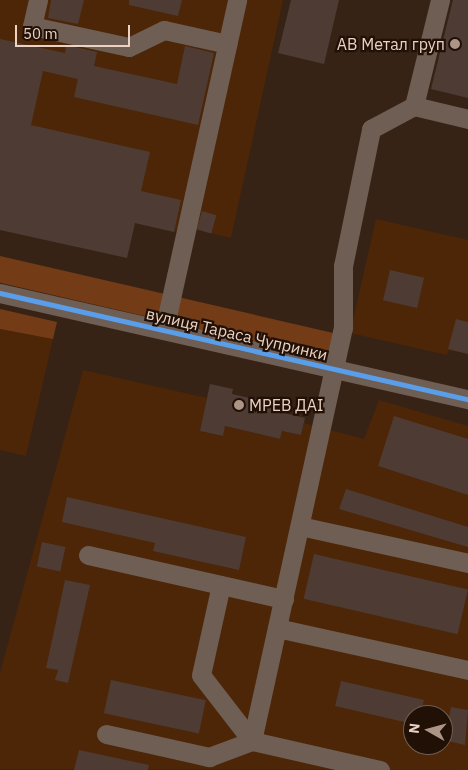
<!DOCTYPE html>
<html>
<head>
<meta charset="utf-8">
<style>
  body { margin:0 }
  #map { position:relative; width:468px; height:770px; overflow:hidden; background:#372315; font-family:"IBM Plex Sans",sans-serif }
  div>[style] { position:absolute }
  .built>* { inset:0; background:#4d2507 }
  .forest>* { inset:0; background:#743c16; transform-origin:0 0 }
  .building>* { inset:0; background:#4e3c34; transform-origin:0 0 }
  .minor>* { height:19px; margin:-9.5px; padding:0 9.5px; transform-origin:9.5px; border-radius:9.5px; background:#6e5e54 }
  .cycleway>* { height:5px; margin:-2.5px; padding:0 2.5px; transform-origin:2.5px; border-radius:2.5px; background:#5a9eea }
  .dots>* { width:14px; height:14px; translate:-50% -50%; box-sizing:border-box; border:2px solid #201006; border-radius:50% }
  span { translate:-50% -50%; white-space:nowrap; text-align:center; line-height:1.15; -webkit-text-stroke:4.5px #201006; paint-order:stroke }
  .poi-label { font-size:16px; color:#ebd2c4 }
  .right { translate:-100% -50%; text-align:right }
  .left { translate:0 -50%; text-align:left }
  .street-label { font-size:16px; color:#ebd2c4 }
  .north { position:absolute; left:403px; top:705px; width:50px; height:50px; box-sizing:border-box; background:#201006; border:1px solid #715e52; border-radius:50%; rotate:277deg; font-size:14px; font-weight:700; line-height:20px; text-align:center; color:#ebd2c4 }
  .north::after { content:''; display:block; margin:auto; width:18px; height:22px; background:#ac9587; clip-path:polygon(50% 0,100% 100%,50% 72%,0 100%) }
  .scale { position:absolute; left:15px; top:25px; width:115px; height:22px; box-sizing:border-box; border:2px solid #ebd2c4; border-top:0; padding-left:6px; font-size:15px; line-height:18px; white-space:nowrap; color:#ebd2c4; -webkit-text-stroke:4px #201006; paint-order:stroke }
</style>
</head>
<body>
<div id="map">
  <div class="built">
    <i style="clip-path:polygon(0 0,283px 0,231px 238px,180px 226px,178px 232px,135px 223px,0 230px)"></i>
    <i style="clip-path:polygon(376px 219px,468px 240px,468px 354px,449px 350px,447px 355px,350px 333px)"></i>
    <i style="clip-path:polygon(0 329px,53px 339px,26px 456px,0 450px)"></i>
    <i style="clip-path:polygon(evenodd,83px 370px,207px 398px,200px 431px,222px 436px,225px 426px,280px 439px,282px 431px,301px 435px,304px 423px,364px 439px,379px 400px,468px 426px,468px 770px,0 769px,0 673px,83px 370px,413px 715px,443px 715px,443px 745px,413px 745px,413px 715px)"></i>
  </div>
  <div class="forest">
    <i style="left:0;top:256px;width:342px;height:26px;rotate:13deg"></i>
    <i style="clip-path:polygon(0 309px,57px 322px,53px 339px,0 329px)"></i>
  </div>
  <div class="building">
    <i style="clip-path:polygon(51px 0,84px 0,78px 24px,48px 18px)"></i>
    <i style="clip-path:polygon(129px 0,182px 0,178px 16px,129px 5px)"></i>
    <i style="clip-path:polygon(291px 0,339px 0,324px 64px,278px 53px)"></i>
    <i style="clip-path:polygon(453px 0,468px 0,468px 98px,431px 89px)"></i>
    <i style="clip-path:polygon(0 39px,65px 53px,66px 45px,97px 52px,94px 66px,177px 84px,185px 46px,214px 53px,198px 125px,74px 97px,78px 79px,43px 71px,31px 125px,150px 152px,141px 191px,181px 200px,174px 232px,135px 223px,127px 258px,0 230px)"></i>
    <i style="left:202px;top:211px;width:15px;height:19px;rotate:16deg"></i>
    <i style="left:390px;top:270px;width:35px;height:31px;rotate:13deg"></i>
    <i style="clip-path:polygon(456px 319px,468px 322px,468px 354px,448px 349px)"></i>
    <i style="clip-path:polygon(210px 384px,233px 389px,232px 394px,285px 406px,284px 413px,305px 418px,301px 435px,282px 431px,280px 439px,225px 426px,223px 436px,200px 431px)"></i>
    <i style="clip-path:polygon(394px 416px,468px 439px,468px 495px,378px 466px)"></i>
    <i style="clip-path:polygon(346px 489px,468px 527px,468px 547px,339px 509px)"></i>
    <i style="clip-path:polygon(67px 497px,246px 537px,239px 570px,153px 551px,155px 543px,62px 522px)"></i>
    <i style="left:42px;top:542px;width:24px;height:25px;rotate:12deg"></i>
    <i style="left:314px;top:554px;width:158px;height:46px;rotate:13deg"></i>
    <i style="clip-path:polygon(65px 580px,90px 585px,68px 683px,55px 680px,58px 670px,46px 668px)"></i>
    <i style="left:111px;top:680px;width:97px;height:34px;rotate:12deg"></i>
    <i style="clip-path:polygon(341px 681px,424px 700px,420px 715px,413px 715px,413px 724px,335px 706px)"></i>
    <i style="clip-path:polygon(451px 707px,468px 710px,465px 745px,444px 740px)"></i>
    <i style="clip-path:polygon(79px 750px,149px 765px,148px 770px,74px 770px)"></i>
  </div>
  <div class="minor">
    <i style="left:38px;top:0;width:27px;rotate:103deg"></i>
    <i style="left:32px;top:26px;width:99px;rotate:12.2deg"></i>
    <i style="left:129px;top:47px;width:39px;rotate:-26deg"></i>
    <i style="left:164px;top:30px;width:65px;rotate:12.5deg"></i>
    <i style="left:440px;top:0;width:109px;rotate:103.8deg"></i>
    <i style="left:414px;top:106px;width:56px;rotate:13.5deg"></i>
    <i style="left:0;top:293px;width:480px;rotate:12.8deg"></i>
    <i style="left:164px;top:330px;width:338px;rotate:-77.5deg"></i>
    <i style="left:300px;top:526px;width:172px;rotate:12.4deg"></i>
    <i style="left:88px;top:555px;width:201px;rotate:12.7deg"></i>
    <i style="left:277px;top:628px;width:196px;rotate:12.4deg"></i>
    <i style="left:106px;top:734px;width:106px;rotate:12.6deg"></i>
    <i style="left:209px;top:757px;width:46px;rotate:-20.4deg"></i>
    <i style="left:252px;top:741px;width:83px;rotate:-127.7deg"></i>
    <i style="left:201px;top:675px;width:92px;rotate:-77.5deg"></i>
    <i style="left:380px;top:770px;width:131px;rotate:-167.2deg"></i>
    <i style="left:252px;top:741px;width:423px;rotate:-77.6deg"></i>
    <i style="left:343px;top:328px;width:62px;rotate:-90deg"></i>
    <i style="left:343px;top:266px;width:140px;rotate:-78.4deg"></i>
    <i style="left:371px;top:129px;width:49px;rotate:-28.1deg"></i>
  </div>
  <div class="cycleway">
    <i style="left:0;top:293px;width:480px;rotate:12.8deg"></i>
  </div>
  <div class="dots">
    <i style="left:455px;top:44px;background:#ac9587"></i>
    <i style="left:239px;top:405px;background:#ac9587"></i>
  </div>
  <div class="poi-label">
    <span class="right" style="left:445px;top:44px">АВ Метал груп</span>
    <span class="left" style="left:249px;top:405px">МРЕВ ДАІ</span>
  </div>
  <div class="street-label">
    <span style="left:237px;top:334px;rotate:13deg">вулиця Тараса Чупринки</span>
  </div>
  <div class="north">N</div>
  <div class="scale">50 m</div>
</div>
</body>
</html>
